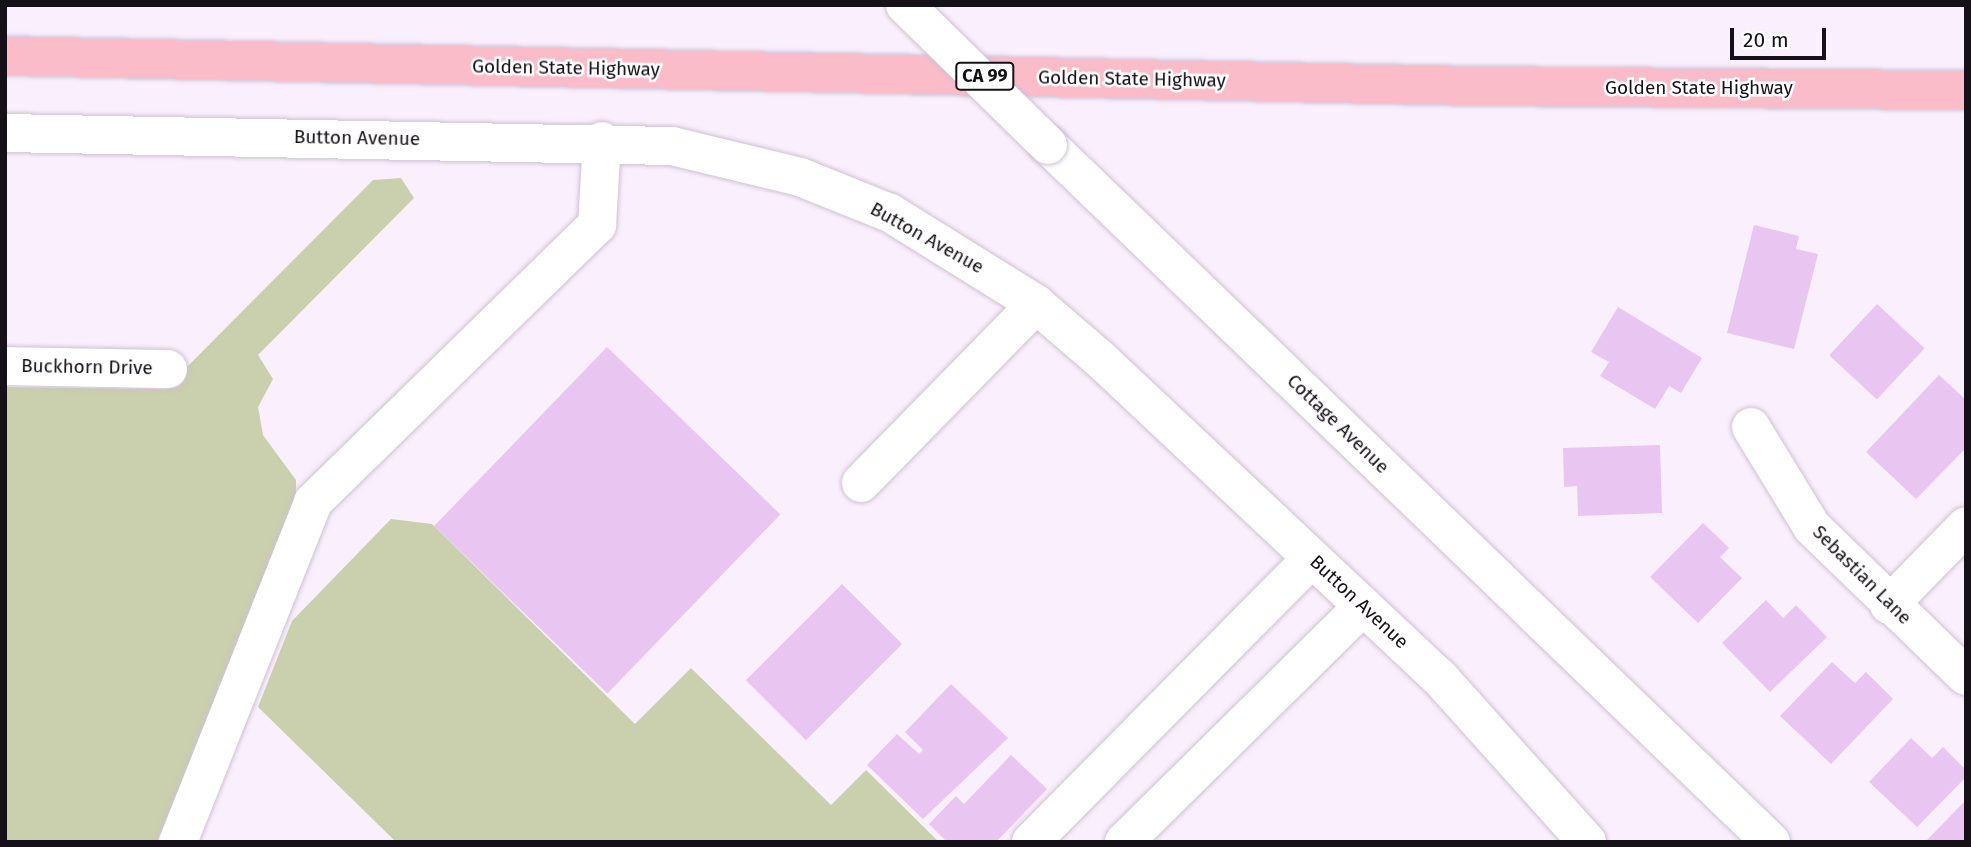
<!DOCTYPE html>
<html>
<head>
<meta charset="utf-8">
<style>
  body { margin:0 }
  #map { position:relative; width:1971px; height:847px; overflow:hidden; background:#faf0fd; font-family:"Fira Sans",sans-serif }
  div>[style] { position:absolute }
  .green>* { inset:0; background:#cacfad }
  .building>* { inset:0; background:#e8c6f1; transform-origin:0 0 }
  .roads { filter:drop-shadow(0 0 2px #d0bfd4) drop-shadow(0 0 2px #d0bfd4) }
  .minor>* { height:38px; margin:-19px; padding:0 19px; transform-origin:19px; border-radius:19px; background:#fff }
  .highway>* { height:38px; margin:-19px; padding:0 19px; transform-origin:19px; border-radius:19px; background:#fbbcc9 }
  .bridges { filter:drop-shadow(0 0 2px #d0bfd4) drop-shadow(0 0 2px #d0bfd4) }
  .minor-bridge>* { height:38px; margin:-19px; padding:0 19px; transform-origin:19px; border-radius:19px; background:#fff }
  span { translate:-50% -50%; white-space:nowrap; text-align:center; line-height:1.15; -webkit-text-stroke:5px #fff; paint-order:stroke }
  .shield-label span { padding:2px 5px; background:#fff; border:2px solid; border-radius:5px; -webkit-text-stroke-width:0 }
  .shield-label { font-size:18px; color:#161018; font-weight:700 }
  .street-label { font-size:19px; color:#161018 }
  .frame { position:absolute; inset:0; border:7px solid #161018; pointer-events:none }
  .scale { position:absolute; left:1730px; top:28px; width:96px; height:32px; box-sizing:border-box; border:4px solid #161018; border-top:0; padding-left:9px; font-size:21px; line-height:24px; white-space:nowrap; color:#161018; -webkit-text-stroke:5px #fff; paint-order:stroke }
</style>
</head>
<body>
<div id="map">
  <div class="green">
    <i style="clip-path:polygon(401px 178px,414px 198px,258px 355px,273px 379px,258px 407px,263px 435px,296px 480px,296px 498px,157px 842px,5px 842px,5px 387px,165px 389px,373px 180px)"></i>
    <i style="clip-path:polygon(391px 519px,432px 524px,635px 724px,691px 668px,831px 805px,866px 770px,939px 842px,396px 842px,258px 707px,292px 621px)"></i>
  </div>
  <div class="building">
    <i style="clip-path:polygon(1754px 225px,1799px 236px,1796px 249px,1818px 254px,1794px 349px,1727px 333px)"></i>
    <i style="left:1877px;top:304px;width:65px;height:70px;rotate:43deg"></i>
    <i style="clip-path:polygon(1618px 307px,1702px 358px,1681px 393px,1669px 386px,1655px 409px,1600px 376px,1609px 362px,1591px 352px)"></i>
    <i style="left:607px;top:347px;width:241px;height:249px;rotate:44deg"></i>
    <i style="clip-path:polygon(1939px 375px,1966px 400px,1966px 448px,1916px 499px,1866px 452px)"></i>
    <i style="clip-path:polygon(1660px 445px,1662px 513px,1578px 516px,1577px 486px,1564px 487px,1563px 448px)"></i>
    <i style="clip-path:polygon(1703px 523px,1729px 548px,1720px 557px,1742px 578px,1698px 623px,1650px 577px)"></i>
    <i style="left:842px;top:584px;width:85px;height:136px;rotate:45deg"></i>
    <i style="clip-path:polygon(1766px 600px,1783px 618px,1796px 605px,1827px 637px,1770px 692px,1722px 643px)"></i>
    <i style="clip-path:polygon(1832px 662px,1855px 683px,1866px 672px,1893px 699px,1831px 764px,1780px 716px)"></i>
    <i style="clip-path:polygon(951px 684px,1008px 738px,923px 819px,867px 765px,897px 734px,919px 754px,923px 750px,905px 732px)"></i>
    <i style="clip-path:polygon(1911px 738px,1932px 758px,1943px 747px,1966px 770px,1966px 777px,1917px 827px,1869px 782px)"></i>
    <i style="clip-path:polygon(1011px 755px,1047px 789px,996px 842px,947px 842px,929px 824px,956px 796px,964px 804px)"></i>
    <i style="clip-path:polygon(1966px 800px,1966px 842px,1929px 842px,1927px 840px)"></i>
  </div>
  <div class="roads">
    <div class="minor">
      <i style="left:5px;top:133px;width:667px;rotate:1.12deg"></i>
      <i style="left:672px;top:146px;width:132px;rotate:13.6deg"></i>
      <i style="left:800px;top:177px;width:97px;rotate:21.8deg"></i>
      <i style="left:890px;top:213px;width:172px;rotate:31.9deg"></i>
      <i style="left:1036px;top:304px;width:84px;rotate:40.7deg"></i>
      <i style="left:1100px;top:359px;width:465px;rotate:43.2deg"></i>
      <i style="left:1439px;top:677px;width:222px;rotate:48.1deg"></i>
      <i style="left:1048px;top:145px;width:1004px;rotate:43.95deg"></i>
      <i style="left:5px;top:366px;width:163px;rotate:1.1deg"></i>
      <i style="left:1751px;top:427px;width:117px;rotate:58.6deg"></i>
      <i style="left:1812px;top:527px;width:214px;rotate:44.1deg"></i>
      <i style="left:861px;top:483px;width:250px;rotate:-45.6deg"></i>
      <i style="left:1889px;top:605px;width:110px;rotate:-45.7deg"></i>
      <i style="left:178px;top:842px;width:366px;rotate:-68.3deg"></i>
      <i style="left:313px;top:502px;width:397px;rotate:-44.3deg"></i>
      <i style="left:597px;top:225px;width:84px;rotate:-86.6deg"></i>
      <i style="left:1031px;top:842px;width:398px;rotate:-45.3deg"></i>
      <i style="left:1124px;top:842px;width:336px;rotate:-44.6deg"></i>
    </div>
    <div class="highway">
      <i style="left:5px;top:56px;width:1474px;rotate:1.17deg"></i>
      <i style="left:1479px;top:86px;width:487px;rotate:0.5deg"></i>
    </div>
  </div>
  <div class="bridges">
    <div class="minor-bridge">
      <i style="left:905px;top:5px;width:200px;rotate:44.4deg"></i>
    </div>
  </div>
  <div class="shield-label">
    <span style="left:985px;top:76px">CA 99</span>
  </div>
  <div class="street-label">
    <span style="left:566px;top:68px;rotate:1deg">Golden State Highway</span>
    <span style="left:1132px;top:79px;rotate:1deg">Golden State Highway</span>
    <span style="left:1699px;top:88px">Golden State Highway</span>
    <span style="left:357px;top:138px;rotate:1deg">Button Avenue</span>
    <span style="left:927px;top:238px;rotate:29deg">Button Avenue</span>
    <span style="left:87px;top:367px;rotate:1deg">Buckhorn Drive</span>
    <span style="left:1338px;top:424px;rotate:44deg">Cottage Avenue</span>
    <span style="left:1862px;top:575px;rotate:45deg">Sebastian Lane</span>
    <span style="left:1359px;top:602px;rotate:43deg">Button Avenue</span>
  </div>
  <div class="frame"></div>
  <div class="scale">20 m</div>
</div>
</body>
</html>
